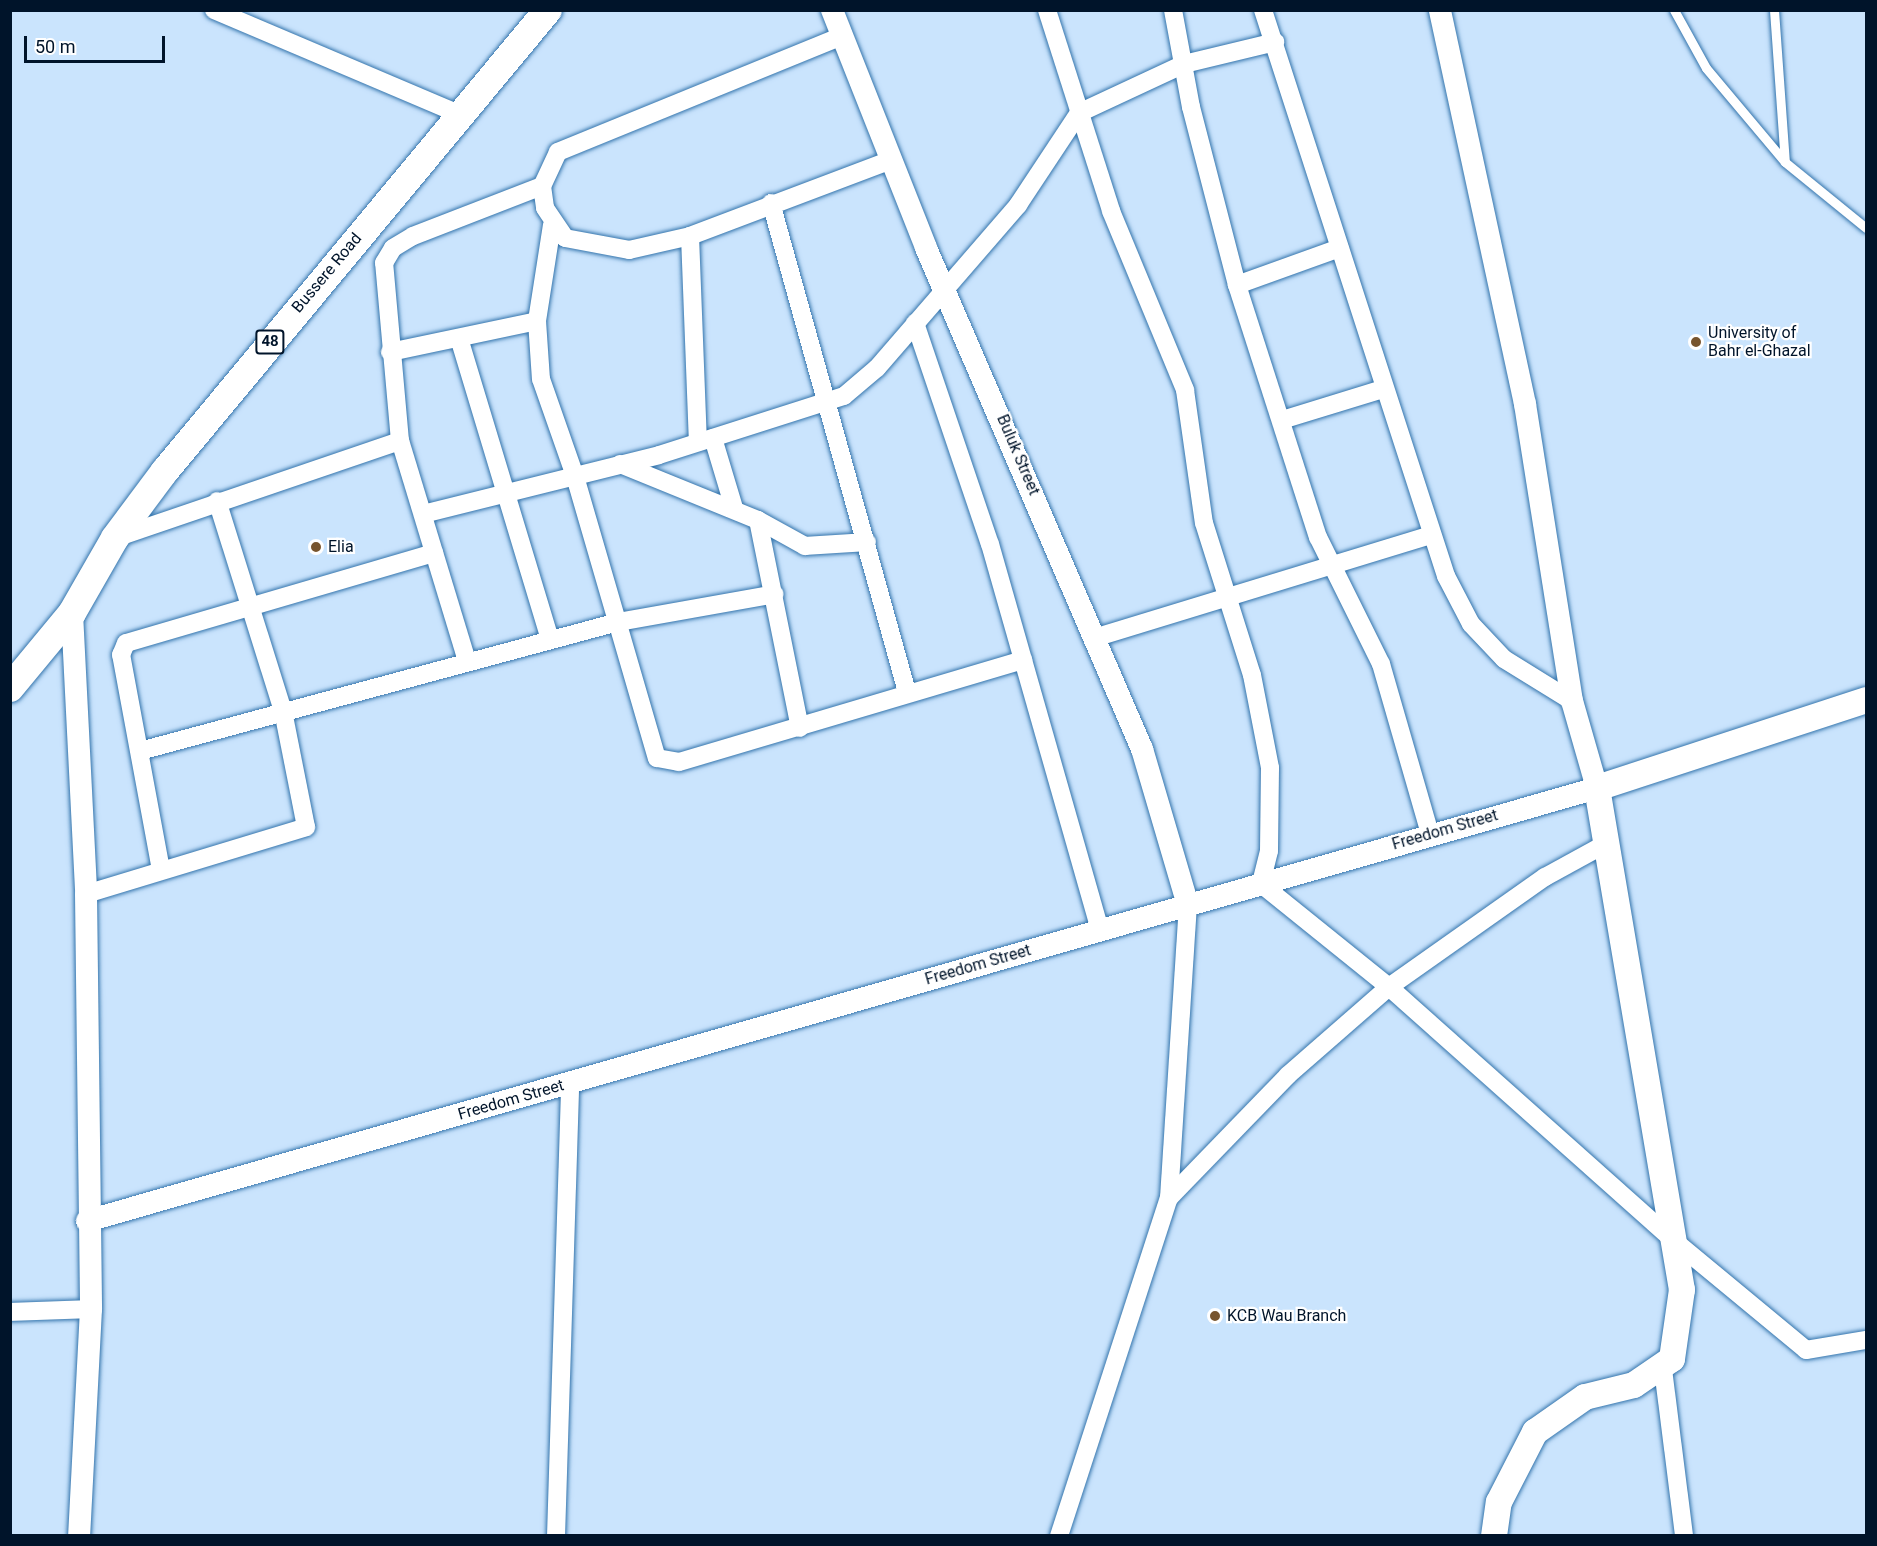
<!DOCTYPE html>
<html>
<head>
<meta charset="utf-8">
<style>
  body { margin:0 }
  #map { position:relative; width:1877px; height:1546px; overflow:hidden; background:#cae4fd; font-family:Roboto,sans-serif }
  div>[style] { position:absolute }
  .roads { filter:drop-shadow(0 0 2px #3374ac) drop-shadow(0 0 2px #3374ac) }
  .service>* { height:9px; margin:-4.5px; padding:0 4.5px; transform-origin:4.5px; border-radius:4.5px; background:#fff }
  .minor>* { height:18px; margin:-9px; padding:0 9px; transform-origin:9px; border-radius:9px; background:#fff }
  .tertiary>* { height:22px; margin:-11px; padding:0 11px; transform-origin:11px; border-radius:11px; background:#fff }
  .secondary>* { height:26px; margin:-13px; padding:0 13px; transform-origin:13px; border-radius:13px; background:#fff }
  .primary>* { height:28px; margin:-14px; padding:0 14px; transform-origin:14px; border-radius:14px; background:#fff }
  .dots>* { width:16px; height:16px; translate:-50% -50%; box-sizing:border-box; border:3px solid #fff; border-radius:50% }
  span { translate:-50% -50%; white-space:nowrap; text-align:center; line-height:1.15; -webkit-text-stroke:4.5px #fff; paint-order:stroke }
  .shield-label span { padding:2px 4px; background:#fff; border:2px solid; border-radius:4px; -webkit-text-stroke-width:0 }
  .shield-label { font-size:15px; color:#00142a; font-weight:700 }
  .street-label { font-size:16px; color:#00142a }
  .poi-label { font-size:16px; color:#00142a }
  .left { translate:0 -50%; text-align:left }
  .frame { position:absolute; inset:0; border:12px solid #00142a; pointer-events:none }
  .scale { position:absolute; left:24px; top:36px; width:141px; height:27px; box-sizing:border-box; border:3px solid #00142a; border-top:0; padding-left:8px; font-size:18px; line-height:21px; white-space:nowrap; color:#00142a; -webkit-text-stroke:4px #fff; paint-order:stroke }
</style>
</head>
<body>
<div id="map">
  <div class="roads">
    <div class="service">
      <i style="left:1674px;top:10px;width:66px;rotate:61.1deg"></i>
      <i style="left:1706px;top:68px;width:123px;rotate:50deg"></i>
      <i style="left:1774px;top:10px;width:152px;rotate:85.9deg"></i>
      <i style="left:1785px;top:162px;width:104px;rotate:39.2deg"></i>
    </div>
    <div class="minor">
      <i style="left:214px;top:10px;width:266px;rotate:23deg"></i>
      <i style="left:1047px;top:10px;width:211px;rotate:72.3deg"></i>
      <i style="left:1111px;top:211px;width:194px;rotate:67.5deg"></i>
      <i style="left:1185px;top:390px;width:134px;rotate:81.9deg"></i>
      <i style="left:1204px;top:523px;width:159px;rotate:72.5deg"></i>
      <i style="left:1252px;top:675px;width:95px;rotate:79deg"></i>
      <i style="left:1270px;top:768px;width:83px;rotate:90.7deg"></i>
      <i style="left:1269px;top:851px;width:34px;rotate:104deg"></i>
      <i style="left:1261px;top:884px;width:164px;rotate:38.8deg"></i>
      <i style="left:1389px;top:987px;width:379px;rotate:41.7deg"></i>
      <i style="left:1672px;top:1239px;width:174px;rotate:39.6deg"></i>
      <i style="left:1806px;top:1350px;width:61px;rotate:-9.5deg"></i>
      <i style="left:1173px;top:10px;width:99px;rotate:79.5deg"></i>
      <i style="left:1191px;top:107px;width:184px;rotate:75.5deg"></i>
      <i style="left:1237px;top:285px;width:265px;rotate:72.2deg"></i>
      <i style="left:1318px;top:537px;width:142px;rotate:63.6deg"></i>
      <i style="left:1381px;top:664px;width:177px;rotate:73.9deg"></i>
      <i style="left:1263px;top:10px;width:595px;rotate:72.08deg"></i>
      <i style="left:1446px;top:576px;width:54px;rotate:62.5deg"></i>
      <i style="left:1471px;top:624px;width:48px;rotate:46.7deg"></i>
      <i style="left:1504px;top:659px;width:80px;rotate:31.7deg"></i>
      <i style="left:842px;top:36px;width:307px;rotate:157.8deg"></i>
      <i style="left:558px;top:152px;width:38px;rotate:115deg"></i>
      <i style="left:542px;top:186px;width:22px;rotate:82deg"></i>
      <i style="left:545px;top:208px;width:36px;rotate:56deg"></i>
      <i style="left:565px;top:238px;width:65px;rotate:10.6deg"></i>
      <i style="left:629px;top:250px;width:63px;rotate:-12.9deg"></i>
      <i style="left:690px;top:236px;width:215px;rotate:-20.7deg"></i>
      <i style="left:771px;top:203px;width:508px;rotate:74.46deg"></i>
      <i style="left:552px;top:225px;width:97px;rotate:98.9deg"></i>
      <i style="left:537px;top:321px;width:58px;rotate:86.1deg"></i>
      <i style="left:541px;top:379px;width:100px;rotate:70.7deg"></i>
      <i style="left:574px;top:473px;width:297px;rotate:73.8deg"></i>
      <i style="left:657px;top:758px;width:22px;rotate:10deg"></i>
      <i style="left:679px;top:762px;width:359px;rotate:-16.5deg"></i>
      <i style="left:690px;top:236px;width:206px;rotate:87.8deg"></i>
      <i style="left:1237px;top:285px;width:109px;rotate:-19.8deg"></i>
      <i style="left:915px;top:323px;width:233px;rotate:71.3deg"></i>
      <i style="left:990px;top:544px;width:401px;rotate:74.1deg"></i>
      <i style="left:459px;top:338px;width:315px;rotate:73.2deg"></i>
      <i style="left:390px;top:352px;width:150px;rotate:-11.9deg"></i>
      <i style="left:1282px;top:420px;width:106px;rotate:-17.1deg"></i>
      <i style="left:713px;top:438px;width:73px;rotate:73.3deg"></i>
      <i style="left:620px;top:464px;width:149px;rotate:22.1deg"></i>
      <i style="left:758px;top:520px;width:212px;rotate:78.6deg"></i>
      <i style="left:423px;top:514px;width:243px;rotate:-14deg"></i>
      <i style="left:659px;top:455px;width:194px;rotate:-17.7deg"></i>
      <i style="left:844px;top:396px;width:43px;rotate:-40.3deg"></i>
      <i style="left:877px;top:368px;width:216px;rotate:-49.1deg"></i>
      <i style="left:1018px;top:205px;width:110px;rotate:-56.5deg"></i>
      <i style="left:1079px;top:113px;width:116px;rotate:-25deg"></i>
      <i style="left:1184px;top:64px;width:94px;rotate:-13.6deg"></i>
      <i style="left:758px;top:520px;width:54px;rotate:29deg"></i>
      <i style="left:805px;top:546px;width:62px;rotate:-3.7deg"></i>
      <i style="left:115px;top:538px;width:301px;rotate:-18.8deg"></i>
      <i style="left:1094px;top:638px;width:351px;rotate:-17deg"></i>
      <i style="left:467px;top:661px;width:230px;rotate:-106.9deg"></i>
      <i style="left:400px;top:441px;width:179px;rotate:-95.1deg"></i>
      <i style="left:384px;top:263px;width:17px;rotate:-59deg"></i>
      <i style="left:393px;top:248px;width:23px;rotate:-31deg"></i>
      <i style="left:413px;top:236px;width:138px;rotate:-21.2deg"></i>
      <i style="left:140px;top:751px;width:495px;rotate:-15.1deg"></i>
      <i style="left:618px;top:622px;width:159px;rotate:-10.1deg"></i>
      <i style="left:161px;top:870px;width:219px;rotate:-100.5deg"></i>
      <i style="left:121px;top:655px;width:13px;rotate:-67deg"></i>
      <i style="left:126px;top:643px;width:321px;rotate:-16.3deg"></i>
      <i style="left:86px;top:894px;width:230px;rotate:-16.9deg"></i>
      <i style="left:306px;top:827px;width:118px;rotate:-101.2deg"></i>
      <i style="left:283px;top:711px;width:220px;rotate:-107.4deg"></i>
      <i style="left:1169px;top:1198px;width:171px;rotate:-45.9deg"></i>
      <i style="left:1288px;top:1075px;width:134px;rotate:-41.1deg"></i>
      <i style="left:1389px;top:987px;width:191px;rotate:-35.2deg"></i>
      <i style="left:1545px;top:877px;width:73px;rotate:-28.7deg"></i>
      <i style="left:10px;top:1312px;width:81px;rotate:-2.1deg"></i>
      <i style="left:1663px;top:1369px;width:168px;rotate:82.8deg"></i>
      <i style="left:556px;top:1536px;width:453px;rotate:-88.2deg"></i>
      <i style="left:1059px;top:1536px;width:355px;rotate:-72deg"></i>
      <i style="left:1169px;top:1198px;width:294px;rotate:-86.3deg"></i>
    </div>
    <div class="tertiary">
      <i style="left:832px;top:10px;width:256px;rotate:68.4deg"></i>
      <i style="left:926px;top:248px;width:546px;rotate:66.68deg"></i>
      <i style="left:1142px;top:749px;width:163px;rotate:73.6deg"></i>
      <i style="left:72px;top:613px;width:281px;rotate:87.1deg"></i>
      <i style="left:86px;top:894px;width:415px;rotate:89.3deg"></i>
      <i style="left:91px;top:1309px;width:227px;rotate:93deg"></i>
      <i style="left:87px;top:1221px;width:1571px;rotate:-16deg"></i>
      <i style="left:1597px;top:788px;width:91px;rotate:-106deg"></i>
      <i style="left:1572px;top:701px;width:301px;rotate:-99deg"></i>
      <i style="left:1525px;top:404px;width:403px;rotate:-102.2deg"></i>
    </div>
    <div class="secondary">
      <i style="left:1494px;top:1536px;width:34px;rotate:-82deg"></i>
      <i style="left:1499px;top:1502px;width:79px;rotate:-62.8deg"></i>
      <i style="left:1535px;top:1432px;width:61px;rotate:-35deg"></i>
      <i style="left:1585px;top:1397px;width:50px;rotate:-13.8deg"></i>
      <i style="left:1634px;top:1385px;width:46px;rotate:-34.4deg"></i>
      <i style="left:1672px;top:1359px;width:70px;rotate:-81.8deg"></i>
      <i style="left:1682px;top:1290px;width:509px;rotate:-99.61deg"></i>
      <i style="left:1597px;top:788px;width:283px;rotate:-18.1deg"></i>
    </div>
    <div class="primary">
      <i style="left:10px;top:688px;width:97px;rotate:-50.4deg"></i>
      <i style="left:72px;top:613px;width:86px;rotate:-60.2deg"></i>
      <i style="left:115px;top:538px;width:84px;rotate:-53.3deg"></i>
      <i style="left:165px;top:471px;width:599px;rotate:-50.28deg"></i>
    </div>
  </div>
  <div class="dots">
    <i style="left:1696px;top:342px;background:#77542d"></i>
    <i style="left:316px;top:547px;background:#77542d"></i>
    <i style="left:1215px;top:1316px;background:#77542d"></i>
  </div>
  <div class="shield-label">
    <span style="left:270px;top:342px">48</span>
  </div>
  <div class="street-label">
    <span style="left:327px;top:273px;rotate:-50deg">Bussere Road</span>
    <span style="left:1018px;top:455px;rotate:67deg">Buluk Street</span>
    <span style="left:1445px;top:830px;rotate:-16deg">Freedom Street</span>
    <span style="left:978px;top:965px;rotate:-16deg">Freedom Street</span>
    <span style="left:511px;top:1100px;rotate:-16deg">Freedom Street</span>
  </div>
  <div class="poi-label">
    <span class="left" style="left:1708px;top:342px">University of<br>Bahr el-Ghazal</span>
    <span class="left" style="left:328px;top:547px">Elia</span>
    <span class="left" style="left:1227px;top:1316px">KCB Wau Branch</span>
  </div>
  <div class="frame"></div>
  <div class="scale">50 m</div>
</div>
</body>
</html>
